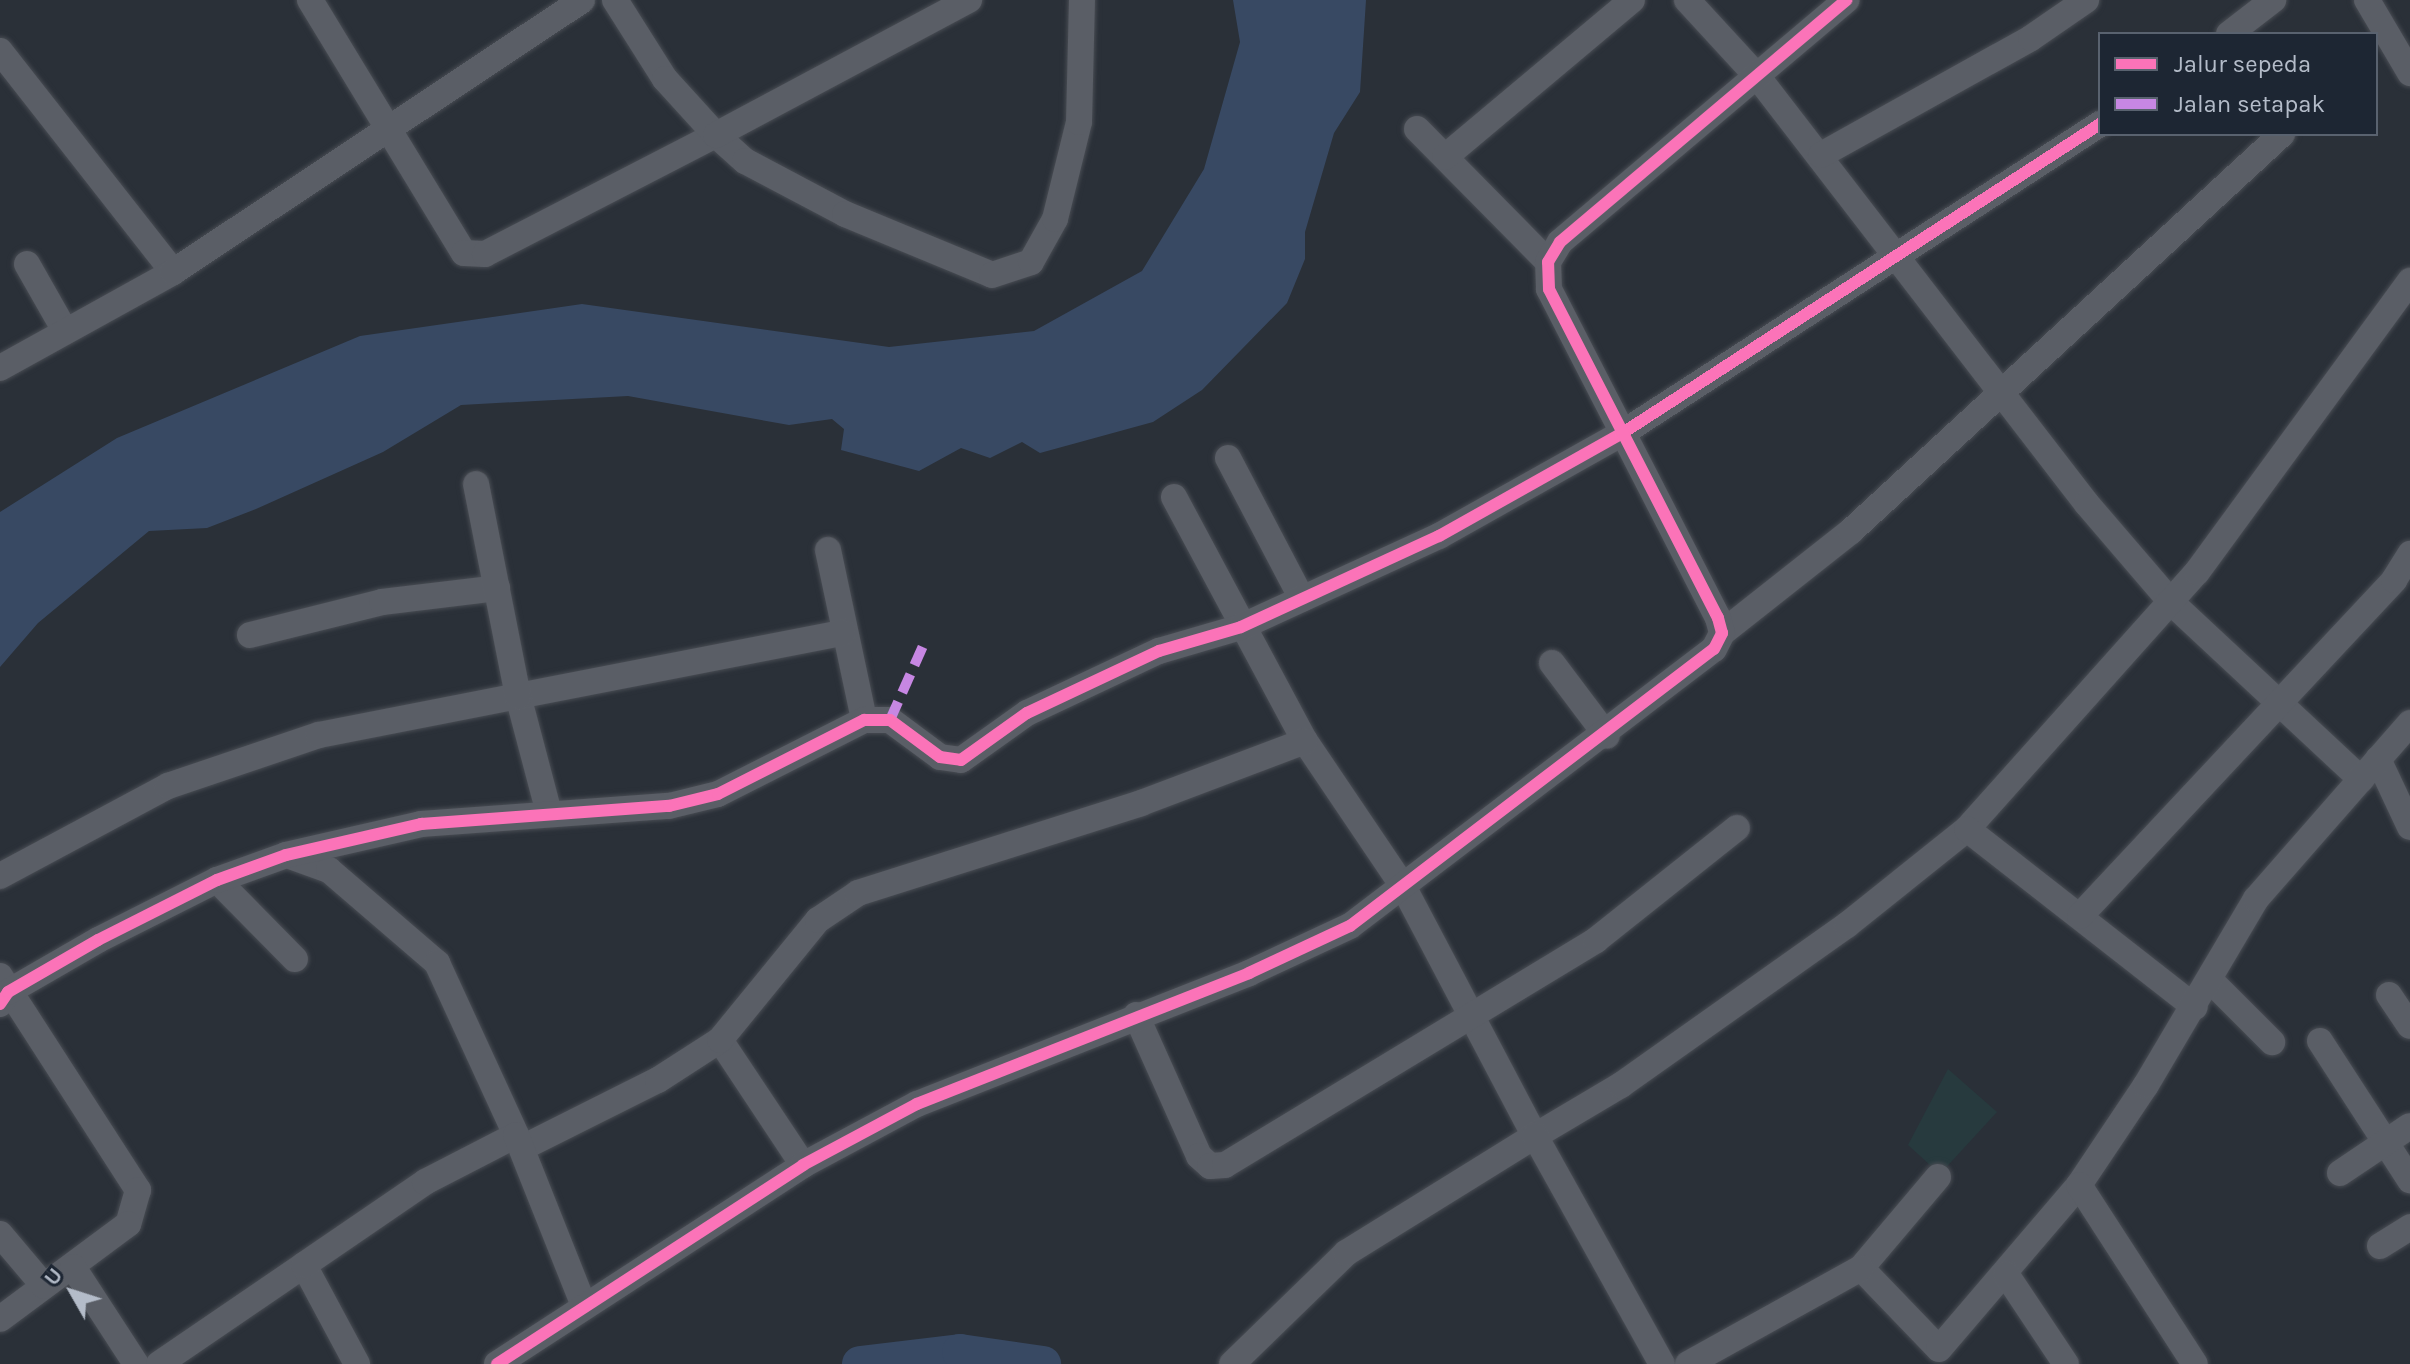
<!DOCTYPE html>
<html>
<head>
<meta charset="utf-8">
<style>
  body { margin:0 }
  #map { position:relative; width:2410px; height:1364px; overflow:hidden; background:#2a3038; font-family:Karla,sans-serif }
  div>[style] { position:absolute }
  .green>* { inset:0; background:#273a3e }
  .water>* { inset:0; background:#384963 }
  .river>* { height:36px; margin:-18px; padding:0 18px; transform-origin:18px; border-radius:18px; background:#384963 }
  .roads { filter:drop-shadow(0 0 2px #484c53) drop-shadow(0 0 2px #484c53) }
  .minor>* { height:26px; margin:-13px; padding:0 13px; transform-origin:13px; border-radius:13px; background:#5a5e66 }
  .quiet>* { height:10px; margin-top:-5px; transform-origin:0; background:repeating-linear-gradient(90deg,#c787e3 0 20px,transparent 0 30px) }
  .cycleway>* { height:12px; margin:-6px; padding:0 6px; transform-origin:6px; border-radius:6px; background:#fb73b8 }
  span { translate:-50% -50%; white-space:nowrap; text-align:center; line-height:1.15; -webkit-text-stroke:8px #1d2633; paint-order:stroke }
  .legend { position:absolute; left:2098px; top:32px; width:280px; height:104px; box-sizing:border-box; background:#1d2633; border:2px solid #59626f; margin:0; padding:10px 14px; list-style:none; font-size:24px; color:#b4bcc9 }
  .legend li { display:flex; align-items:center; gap:16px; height:40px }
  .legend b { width:40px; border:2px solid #59626f }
  .north { position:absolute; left:32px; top:1252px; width:80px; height:80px; -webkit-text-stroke:6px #1d2633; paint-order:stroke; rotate:309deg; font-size:22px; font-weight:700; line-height:32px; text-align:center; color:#b4bcc9 }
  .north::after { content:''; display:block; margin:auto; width:28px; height:36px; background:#b4bcc9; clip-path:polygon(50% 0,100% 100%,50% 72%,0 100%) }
</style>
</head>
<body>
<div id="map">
  <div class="green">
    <i style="clip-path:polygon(1948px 1069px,1997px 1112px,1940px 1174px,1908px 1145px)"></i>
  </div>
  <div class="water">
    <i style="clip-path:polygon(1233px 0,1366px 0,1360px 92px,1334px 133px,1305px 232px,1305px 259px,1287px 303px,1202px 390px,1153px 422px,1040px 453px,1022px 442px,990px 458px,961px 448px,919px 471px,841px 450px,844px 429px,832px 419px,789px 425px,628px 396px,461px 405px,383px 452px,256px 509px,207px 528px,149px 531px,38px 623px,0 667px,0 512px,117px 438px,360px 336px,582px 304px,889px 347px,1034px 331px,1142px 271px,1204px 169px,1240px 42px)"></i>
  </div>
  <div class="river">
    <i style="left:860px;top:1364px;width:101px;rotate:-6.8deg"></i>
    <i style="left:960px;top:1352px;width:84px;rotate:8.2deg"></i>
  </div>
  <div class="roads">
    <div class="minor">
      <i style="left:310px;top:0;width:296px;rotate:58.7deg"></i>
      <i style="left:464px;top:253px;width:21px;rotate:3deg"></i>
      <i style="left:485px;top:254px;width:260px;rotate:-27.3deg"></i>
      <i style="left:716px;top:135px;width:39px;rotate:42deg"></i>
      <i style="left:745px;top:161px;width:113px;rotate:27.9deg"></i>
      <i style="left:845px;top:214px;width:159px;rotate:22.5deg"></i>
      <i style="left:992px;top:275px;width:41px;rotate:-18.4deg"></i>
      <i style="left:1031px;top:262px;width:49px;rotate:-60.8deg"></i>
      <i style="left:1055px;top:219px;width:100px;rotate:-76.1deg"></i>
      <i style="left:1079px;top:122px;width:122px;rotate:-88.6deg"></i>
      <i style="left:615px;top:0;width:93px;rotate:57.7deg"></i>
      <i style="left:665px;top:79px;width:76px;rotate:47.7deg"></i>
      <i style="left:716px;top:135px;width:287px;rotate:-28.1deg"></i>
      <i style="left:1687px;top:0;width:103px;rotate:47.4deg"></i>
      <i style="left:1757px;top:76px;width:540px;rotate:52.37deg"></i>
      <i style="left:2087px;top:504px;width:129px;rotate:49.4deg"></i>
      <i style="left:2171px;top:602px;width:260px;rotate:43deg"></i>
      <i style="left:2367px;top:0;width:85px;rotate:59.5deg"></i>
      <i style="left:2229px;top:34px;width:56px;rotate:-37.7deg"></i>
      <i style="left:0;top:51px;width:281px;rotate:51.9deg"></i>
      <i style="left:1417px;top:129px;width:187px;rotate:45.4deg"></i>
      <i style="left:1821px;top:155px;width:240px;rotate:-29.1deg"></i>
      <i style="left:2031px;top:38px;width:67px;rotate:-34.6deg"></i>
      <i style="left:1445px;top:157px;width:244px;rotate:-40deg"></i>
      <i style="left:27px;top:264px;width:77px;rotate:60.4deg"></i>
      <i style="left:0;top:368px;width:198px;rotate:-29deg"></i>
      <i style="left:173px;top:272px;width:491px;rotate:-33.6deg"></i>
      <i style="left:1228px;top:458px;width:159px;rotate:62.3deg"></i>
      <i style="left:1174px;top:497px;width:277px;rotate:61.8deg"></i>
      <i style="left:1305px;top:741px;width:177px;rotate:56deg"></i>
      <i style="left:1404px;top:888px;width:280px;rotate:62.2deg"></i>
      <i style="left:1535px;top:1136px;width:100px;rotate:-30.7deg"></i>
      <i style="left:1621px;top:1085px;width:277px;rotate:-35.3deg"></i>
      <i style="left:1847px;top:925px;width:154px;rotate:-38.7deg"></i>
      <i style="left:1967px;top:829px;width:345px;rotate:-48.2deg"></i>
      <i style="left:2197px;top:572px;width:361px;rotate:-53.8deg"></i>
      <i style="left:828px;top:550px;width:174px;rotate:78deg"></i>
      <i style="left:1722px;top:633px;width:164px;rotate:-38.3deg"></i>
      <i style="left:1851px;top:531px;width:586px;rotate:-42.65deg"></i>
      <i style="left:250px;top:635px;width:136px;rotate:-14deg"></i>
      <i style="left:382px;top:602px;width:116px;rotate:-6.9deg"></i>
      <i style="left:1552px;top:663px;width:91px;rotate:53deg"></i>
      <i style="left:2378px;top:759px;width:75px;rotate:64.8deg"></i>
      <i style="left:549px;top:813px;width:121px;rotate:-104.8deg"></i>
      <i style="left:518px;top:696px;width:331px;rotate:-11deg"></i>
      <i style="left:1967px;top:829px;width:289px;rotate:38deg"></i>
      <i style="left:287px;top:855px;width:45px;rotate:19.7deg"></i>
      <i style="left:329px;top:870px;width:143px;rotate:40.7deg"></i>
      <i style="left:437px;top:963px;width:189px;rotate:65.3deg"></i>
      <i style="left:0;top:876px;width:191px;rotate:-28.2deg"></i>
      <i style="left:168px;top:786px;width:159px;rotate:-18.7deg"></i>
      <i style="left:319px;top:735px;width:203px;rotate:-11.1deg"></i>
      <i style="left:518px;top:696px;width:216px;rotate:-101.2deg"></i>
      <i style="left:217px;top:880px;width:111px;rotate:45.4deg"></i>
      <i style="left:2080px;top:916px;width:460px;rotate:-46.9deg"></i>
      <i style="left:2394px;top:580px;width:31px;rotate:-58deg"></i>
      <i style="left:0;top:976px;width:255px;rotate:57.2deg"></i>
      <i style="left:138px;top:1190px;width:35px;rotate:106deg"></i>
      <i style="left:128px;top:1224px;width:159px;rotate:143.4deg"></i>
      <i style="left:2210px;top:980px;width:88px;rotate:45deg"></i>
      <i style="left:2389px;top:995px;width:37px;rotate:56deg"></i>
      <i style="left:0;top:1004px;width:14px;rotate:-56deg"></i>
      <i style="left:8px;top:992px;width:104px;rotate:-30deg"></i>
      <i style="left:98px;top:940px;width:133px;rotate:-26.8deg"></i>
      <i style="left:217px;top:880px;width:73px;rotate:-19.9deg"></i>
      <i style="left:286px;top:855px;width:139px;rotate:-12.9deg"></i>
      <i style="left:421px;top:824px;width:249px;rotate:-4.2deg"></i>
      <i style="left:669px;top:806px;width:50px;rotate:-13.8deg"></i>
      <i style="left:718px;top:794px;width:164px;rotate:-26.9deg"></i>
      <i style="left:864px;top:720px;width:26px"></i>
      <i style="left:890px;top:720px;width:62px;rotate:36.5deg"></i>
      <i style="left:940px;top:757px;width:21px;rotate:8deg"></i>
      <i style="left:961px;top:760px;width:81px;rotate:-35.5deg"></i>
      <i style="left:1027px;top:713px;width:146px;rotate:-25.2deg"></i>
      <i style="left:1159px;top:651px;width:85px;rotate:-16.3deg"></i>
      <i style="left:1241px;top:627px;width:218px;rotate:-24.7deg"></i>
      <i style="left:1439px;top:536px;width:209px;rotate:-29.3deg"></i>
      <i style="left:1621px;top:434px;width:571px;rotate:-32.91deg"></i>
      <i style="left:1136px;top:1015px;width:154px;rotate:65.9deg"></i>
      <i style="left:1199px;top:1156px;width:15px;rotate:42deg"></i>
      <i style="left:1210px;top:1166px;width:15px;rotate:-4deg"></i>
      <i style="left:1225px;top:1165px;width:434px;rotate:-31.2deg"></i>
      <i style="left:1596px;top:940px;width:180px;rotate:-38.5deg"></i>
      <i style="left:720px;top:1040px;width:150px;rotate:56.4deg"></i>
      <i style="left:2320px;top:1041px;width:166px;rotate:57.1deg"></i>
      <i style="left:522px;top:1148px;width:152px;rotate:-26.6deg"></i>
      <i style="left:658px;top:1080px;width:74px;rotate:-32.8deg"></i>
      <i style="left:720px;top:1040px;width:155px;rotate:-50.8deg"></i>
      <i style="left:818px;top:920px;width:48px;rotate:-34deg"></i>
      <i style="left:858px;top:893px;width:297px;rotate:-17.6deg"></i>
      <i style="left:1141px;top:803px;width:175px;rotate:-20.7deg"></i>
      <i style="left:2340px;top:1173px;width:84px;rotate:-33.9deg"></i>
      <i style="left:1938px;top:1177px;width:119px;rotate:130.2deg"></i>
      <i style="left:1861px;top:1268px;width:112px;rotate:46.1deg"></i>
      <i style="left:1939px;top:1349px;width:216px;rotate:-49.5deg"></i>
      <i style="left:2079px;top:1185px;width:120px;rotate:-56.2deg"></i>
      <i style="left:2146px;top:1085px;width:216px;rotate:-59.4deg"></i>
      <i style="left:2256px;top:899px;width:234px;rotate:-48.8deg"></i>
      <i style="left:2079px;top:1185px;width:213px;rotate:57.1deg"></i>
      <i style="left:0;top:1234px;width:68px;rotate:49.8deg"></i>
      <i style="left:2380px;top:1246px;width:36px;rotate:-32deg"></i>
      <i style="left:73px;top:1267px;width:116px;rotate:57deg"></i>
      <i style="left:2006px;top:1274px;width:108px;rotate:56.3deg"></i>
      <i style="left:159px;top:1364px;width:176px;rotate:-34.3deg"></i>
      <i style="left:357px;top:1364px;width:112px;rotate:-118.2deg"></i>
      <i style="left:304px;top:1265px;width:147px;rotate:-34.4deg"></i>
      <i style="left:425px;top:1182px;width:102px;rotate:-27.3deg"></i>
      <i style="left:516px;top:1135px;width:184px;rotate:68.3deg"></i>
      <i style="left:497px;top:1364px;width:365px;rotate:-33deg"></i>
      <i style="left:803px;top:1165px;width:129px;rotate:-28.2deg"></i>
      <i style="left:917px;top:1104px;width:357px;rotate:-21.5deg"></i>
      <i style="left:1249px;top:973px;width:111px;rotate:-25deg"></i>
      <i style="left:1350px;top:926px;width:457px;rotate:-37.3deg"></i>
      <i style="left:1714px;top:649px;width:18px;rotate:-63deg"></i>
      <i style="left:1722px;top:633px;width:16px;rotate:-105deg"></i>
      <i style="left:1718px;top:618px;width:370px;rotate:-117.2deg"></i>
      <i style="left:1549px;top:289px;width:27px;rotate:-92deg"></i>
      <i style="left:1548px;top:262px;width:23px;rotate:-59deg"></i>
      <i style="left:1560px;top:242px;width:375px;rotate:-40.2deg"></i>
      <i style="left:1232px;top:1364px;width:159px;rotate:-44.2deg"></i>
      <i style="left:1346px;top:1253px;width:222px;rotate:-31.8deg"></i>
      <i style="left:1535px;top:1136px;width:261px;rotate:60.9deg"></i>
      <i style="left:1688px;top:1364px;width:198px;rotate:-29deg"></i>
    </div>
  </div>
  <div class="quiet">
    <i style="left:890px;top:720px;width:89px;rotate:-66deg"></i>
  </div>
  <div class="cycleway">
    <i style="left:0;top:1004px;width:14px;rotate:-56deg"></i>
    <i style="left:8px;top:992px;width:104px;rotate:-30deg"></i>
    <i style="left:98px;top:940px;width:133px;rotate:-26.8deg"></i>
    <i style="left:217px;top:880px;width:73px;rotate:-19.9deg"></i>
    <i style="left:286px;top:855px;width:139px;rotate:-12.9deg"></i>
    <i style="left:421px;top:824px;width:249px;rotate:-4.2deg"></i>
    <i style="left:669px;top:806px;width:50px;rotate:-13.8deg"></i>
    <i style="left:718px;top:794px;width:164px;rotate:-26.9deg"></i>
    <i style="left:864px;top:720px;width:26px"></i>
    <i style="left:890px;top:720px;width:62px;rotate:36.5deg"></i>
    <i style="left:940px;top:757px;width:21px;rotate:8deg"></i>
    <i style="left:961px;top:760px;width:81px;rotate:-35.5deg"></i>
    <i style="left:1027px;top:713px;width:146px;rotate:-25.2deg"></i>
    <i style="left:1159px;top:651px;width:85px;rotate:-16.3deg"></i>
    <i style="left:1241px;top:627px;width:218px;rotate:-24.7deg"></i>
    <i style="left:1439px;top:536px;width:209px;rotate:-29.3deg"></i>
    <i style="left:1621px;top:434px;width:571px;rotate:-32.91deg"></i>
    <i style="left:497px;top:1364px;width:365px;rotate:-33deg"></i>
    <i style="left:803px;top:1165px;width:129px;rotate:-28.2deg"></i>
    <i style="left:917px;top:1104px;width:357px;rotate:-21.5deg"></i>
    <i style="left:1249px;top:973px;width:111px;rotate:-25deg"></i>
    <i style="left:1350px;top:926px;width:457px;rotate:-37.3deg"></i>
    <i style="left:1714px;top:649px;width:18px;rotate:-63deg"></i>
    <i style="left:1722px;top:633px;width:16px;rotate:-105deg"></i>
    <i style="left:1718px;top:618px;width:370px;rotate:-117.2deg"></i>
    <i style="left:1549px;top:289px;width:27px;rotate:-92deg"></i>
    <i style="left:1548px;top:262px;width:23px;rotate:-59deg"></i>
    <i style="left:1560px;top:242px;width:375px;rotate:-40.2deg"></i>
  </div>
  <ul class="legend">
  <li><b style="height:10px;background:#fb73b8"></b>Jalur sepeda</li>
  <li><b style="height:10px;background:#c787e3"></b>Jalan setapak</li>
  </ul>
  <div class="north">U</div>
</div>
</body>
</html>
